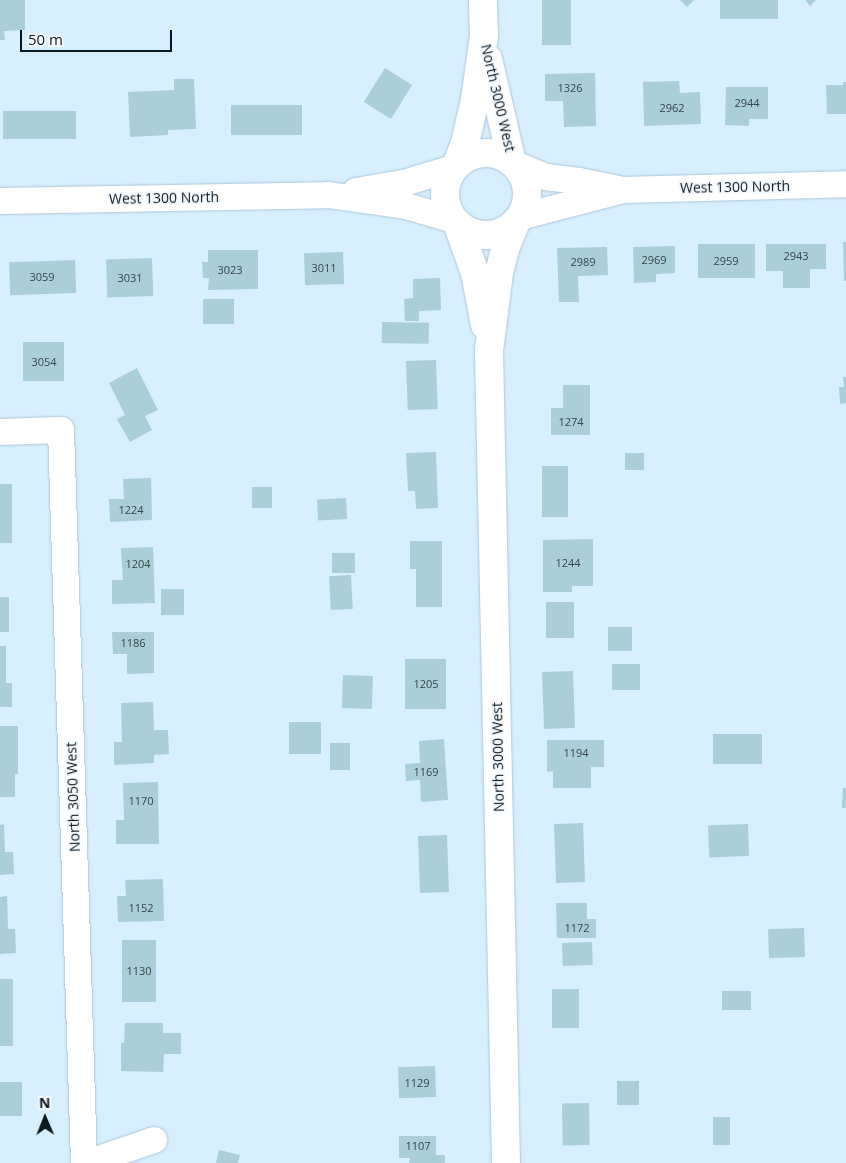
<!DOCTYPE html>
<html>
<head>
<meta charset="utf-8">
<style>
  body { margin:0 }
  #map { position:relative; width:846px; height:1163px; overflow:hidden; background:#d8efff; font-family:"Open Sans",sans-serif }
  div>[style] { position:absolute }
  .building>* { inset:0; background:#aacfd6; transform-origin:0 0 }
  .roads { filter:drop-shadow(0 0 1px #acc7da) drop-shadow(0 0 1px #acc7da) }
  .minor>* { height:26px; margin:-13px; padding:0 13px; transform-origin:13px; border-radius:13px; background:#fff }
  .major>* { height:28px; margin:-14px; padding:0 14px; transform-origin:14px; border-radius:14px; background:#fff }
  .major>.ring { margin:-14px; padding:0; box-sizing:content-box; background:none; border:28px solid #fff; border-radius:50% }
  span { translate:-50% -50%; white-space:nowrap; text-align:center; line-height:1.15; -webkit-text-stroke:4px #f4f9fd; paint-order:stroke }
  .number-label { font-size:11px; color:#35464d }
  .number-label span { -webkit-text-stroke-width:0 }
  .street-label { font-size:14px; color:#0e181f }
  .north { position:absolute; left:20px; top:1093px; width:50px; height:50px; -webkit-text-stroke:4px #f4f9fd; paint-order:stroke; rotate:359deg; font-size:14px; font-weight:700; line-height:20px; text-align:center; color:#0e181f }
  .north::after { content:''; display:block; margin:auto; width:18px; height:22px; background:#0e181f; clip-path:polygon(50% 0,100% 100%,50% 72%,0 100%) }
  .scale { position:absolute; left:20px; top:30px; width:152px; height:22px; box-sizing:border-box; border:2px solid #0e181f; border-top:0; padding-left:6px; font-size:15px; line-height:18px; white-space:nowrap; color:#0e181f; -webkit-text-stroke:4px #f4f9fd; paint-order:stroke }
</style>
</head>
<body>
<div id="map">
  <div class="building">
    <i style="clip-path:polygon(0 0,25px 0,25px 30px,4px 31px,5px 40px,0 40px)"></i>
    <i style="left:542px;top:0;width:29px;height:45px"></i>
    <i style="clip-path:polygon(680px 0,694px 0,687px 7px)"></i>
    <i style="left:720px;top:0;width:58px;height:19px"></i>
    <i style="clip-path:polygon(805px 0,816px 0,810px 6px)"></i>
    <i style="left:385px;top:68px;width:32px;height:40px;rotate:32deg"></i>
    <i style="clip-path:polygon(595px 73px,596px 126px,564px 127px,563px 101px,545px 101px,545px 74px)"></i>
    <i style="clip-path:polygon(174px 79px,194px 79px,196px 129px,168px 130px,168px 135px,130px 137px,128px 92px,174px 90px)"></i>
    <i style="clip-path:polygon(679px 81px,680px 93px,700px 92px,701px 124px,644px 126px,643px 82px)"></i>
    <i style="clip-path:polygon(843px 82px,846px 82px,846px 114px,827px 114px,826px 85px,843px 85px)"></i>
    <i style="clip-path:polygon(726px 87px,768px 87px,768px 119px,749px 119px,749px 126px,725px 125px)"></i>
    <i style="left:231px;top:105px;width:71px;height:30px"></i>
    <i style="left:3px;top:111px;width:73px;height:28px"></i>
    <i style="clip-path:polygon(843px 242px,846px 242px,846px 281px,844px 281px)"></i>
    <i style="left:698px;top:244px;width:57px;height:34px"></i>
    <i style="clip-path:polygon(766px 244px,826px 244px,826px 269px,810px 269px,810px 288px,783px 288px,783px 271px,766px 271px)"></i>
    <i style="clip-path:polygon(675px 246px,675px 273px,656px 274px,656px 282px,634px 283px,633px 247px)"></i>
    <i style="clip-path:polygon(607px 247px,608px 275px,578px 276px,579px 302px,559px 302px,557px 248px)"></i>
    <i style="clip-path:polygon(208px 250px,258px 250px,258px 289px,208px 290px,209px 278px,203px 278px,202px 262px,208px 262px)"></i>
    <i style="left:343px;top:252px;width:32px;height:39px;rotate:88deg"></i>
    <i style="left:152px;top:258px;width:38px;height:46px;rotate:88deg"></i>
    <i style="left:75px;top:260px;width:33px;height:66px;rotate:88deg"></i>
    <i style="clip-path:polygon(440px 278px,441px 310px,419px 311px,419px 321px,405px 321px,404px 299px,413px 298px,413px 279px)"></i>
    <i style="left:203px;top:299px;width:31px;height:25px"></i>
    <i style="left:382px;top:322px;width:47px;height:21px;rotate:1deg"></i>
    <i style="left:23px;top:342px;width:41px;height:39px"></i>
    <i style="left:436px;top:360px;width:49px;height:30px;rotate:88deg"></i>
    <i style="clip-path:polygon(137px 368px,158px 410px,145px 416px,152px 430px,130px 442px,117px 419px,125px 415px,109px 383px)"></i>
    <i style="clip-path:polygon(843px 377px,846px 377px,846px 403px,840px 404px,839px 387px,844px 387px)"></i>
    <i style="clip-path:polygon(563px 385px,590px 385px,590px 435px,551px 435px,551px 408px,563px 408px)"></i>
    <i style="clip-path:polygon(436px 452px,438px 508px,416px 509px,415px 491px,408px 491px,406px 453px)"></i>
    <i style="left:625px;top:453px;width:19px;height:17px"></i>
    <i style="left:542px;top:466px;width:26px;height:51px"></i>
    <i style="clip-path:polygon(151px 478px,152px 520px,110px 522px,109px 499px,124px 499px,123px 479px)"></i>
    <i style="left:0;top:484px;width:12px;height:59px"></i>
    <i style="left:272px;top:487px;width:21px;height:20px;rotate:90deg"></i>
    <i style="left:346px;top:498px;width:21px;height:29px;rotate:87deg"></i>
    <i style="clip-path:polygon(593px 539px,593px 586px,572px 586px,572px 592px,543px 592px,543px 540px)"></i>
    <i style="clip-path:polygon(410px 541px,442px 541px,442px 607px,416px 607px,416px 569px,410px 569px)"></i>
    <i style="clip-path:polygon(153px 547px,155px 603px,112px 604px,112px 580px,123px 580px,121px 548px)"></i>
    <i style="left:332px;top:553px;width:23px;height:20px"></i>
    <i style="left:351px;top:575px;width:34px;height:22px;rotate:87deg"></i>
    <i style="left:161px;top:589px;width:23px;height:26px"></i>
    <i style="left:0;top:597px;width:9px;height:35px"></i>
    <i style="left:546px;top:602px;width:28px;height:36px"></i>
    <i style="left:608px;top:627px;width:24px;height:24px"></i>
    <i style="clip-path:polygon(112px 632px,154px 632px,154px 673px,127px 674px,127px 654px,113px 654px)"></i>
    <i style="clip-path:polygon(0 646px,6px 646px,6px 683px,12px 683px,12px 707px,0 707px)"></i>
    <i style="left:405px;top:659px;width:41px;height:50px"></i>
    <i style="left:612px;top:664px;width:28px;height:26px"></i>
    <i style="left:573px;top:671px;width:57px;height:31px;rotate:88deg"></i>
    <i style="left:343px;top:675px;width:30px;height:33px;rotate:2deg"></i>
    <i style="clip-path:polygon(153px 702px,154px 730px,168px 730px,169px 754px,154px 755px,154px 763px,114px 765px,114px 742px,122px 742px,121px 703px)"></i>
    <i style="left:289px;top:722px;width:32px;height:32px"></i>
    <i style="clip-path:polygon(0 726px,18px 726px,18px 774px,15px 774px,15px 797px,0 797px)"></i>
    <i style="left:713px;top:734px;width:49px;height:30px"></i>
    <i style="clip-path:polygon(444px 739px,448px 800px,421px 802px,420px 780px,406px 781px,405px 764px,420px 763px,419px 741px)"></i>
    <i style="clip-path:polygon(547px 740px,604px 740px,604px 767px,591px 767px,591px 788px,553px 788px,553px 771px,547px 772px)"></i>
    <i style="left:330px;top:743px;width:20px;height:27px"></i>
    <i style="clip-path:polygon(158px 782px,159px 844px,116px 844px,116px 820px,124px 820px,123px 783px)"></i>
    <i style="clip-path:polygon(843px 788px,846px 788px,846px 808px,842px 808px)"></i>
    <i style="left:583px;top:823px;width:59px;height:29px;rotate:88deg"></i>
    <i style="clip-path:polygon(4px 824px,5px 852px,13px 852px,14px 874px,0 875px,0 825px)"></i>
    <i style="left:748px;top:824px;width:32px;height:40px;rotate:88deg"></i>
    <i style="left:447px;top:835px;width:57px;height:29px;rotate:88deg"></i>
    <i style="clip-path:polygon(163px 879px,164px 921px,118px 922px,117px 896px,126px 896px,125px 880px)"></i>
    <i style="clip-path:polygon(7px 896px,8px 929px,15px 929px,16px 953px,0 954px,0 897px)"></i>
    <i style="clip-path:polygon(556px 903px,587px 903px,587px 919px,596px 919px,596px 938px,557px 938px)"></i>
    <i style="left:804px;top:928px;width:29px;height:36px;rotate:88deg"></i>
    <i style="left:122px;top:940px;width:34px;height:62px"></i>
    <i style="left:592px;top:942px;width:23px;height:30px;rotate:88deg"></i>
    <i style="left:0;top:979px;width:13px;height:67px"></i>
    <i style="left:552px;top:989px;width:27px;height:39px"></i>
    <i style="left:722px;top:991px;width:29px;height:19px"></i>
    <i style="clip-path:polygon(125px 1023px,163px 1023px,163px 1033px,181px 1033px,181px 1054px,164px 1054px,163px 1072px,121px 1071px,121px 1043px,124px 1043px)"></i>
    <i style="left:435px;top:1066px;width:31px;height:37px;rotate:88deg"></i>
    <i style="left:617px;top:1081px;width:22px;height:24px"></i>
    <i style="left:0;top:1082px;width:22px;height:34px"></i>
    <i style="left:589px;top:1103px;width:42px;height:27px;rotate:89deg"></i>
    <i style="left:713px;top:1117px;width:17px;height:28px"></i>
    <i style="clip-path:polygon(399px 1136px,436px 1136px,436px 1155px,445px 1155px,445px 1163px,409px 1163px,410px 1158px,399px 1158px)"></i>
    <i style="clip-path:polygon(219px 1150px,240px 1155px,238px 1163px,216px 1163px)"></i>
  </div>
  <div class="roads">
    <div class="minor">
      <i style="left:515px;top:164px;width:34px;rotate:23deg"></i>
      <i style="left:546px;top:177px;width:33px;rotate:7deg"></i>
      <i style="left:579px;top:181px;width:45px;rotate:11.6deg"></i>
      <i style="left:623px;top:190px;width:223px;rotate:-1.5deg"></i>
      <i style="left:356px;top:191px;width:49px;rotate:-9.5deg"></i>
      <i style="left:404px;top:183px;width:51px;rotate:-17deg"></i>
      <i style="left:0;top:201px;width:328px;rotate:-1deg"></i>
      <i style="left:328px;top:195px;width:79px;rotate:8deg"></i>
      <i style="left:406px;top:206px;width:50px;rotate:16.3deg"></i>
      <i style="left:520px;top:217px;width:103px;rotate:-14.6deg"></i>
      <i style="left:0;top:432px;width:61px;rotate:-1.9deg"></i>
      <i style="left:61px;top:430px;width:733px;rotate:88.2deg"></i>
      <i style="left:87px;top:1163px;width:71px;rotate:-18.9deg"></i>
    </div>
    <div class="major">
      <i style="left:488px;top:59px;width:106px;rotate:76.9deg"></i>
      <i class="ring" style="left:445px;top:153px;width:54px;height:54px"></i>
      <i style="left:457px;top:164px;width:22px;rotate:-69deg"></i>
      <i style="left:465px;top:143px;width:44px;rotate:-76.9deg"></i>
      <i style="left:475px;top:100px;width:66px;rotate:-82.1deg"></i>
      <i style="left:484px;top:35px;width:35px;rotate:-92deg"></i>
      <i style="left:457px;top:223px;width:53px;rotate:70.2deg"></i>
      <i style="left:475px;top:273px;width:53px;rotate:79.1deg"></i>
      <i style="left:506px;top:1163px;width:812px;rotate:-91.2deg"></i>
      <i style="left:489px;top:351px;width:79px;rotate:-82.7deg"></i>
      <i style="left:499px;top:273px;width:25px;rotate:-76deg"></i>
      <i style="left:505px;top:249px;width:29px;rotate:-68deg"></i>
    </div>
  </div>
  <div class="number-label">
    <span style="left:570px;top:88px">1326</span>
    <span style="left:747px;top:103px">2944</span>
    <span style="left:672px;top:108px">2962</span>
    <span style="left:796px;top:256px">2943</span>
    <span style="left:654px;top:260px">2969</span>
    <span style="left:726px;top:261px">2959</span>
    <span style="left:583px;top:262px">2989</span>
    <span style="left:324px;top:268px">3011</span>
    <span style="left:230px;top:270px">3023</span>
    <span style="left:42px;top:277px">3059</span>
    <span style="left:130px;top:278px">3031</span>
    <span style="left:44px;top:362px">3054</span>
    <span style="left:571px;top:422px">1274</span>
    <span style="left:131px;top:510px">1224</span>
    <span style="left:568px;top:563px">1244</span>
    <span style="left:138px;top:564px">1204</span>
    <span style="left:133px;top:643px">1186</span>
    <span style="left:426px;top:684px">1205</span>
    <span style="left:576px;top:753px">1194</span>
    <span style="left:426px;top:772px">1169</span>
    <span style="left:141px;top:801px">1170</span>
    <span style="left:141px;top:908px">1152</span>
    <span style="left:577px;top:928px">1172</span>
    <span style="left:139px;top:971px">1130</span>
    <span style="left:417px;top:1083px">1129</span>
    <span style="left:418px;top:1146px">1107</span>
  </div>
  <div class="street-label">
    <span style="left:498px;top:98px;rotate:77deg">North 3000 West</span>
    <span style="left:735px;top:187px;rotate:-1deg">West 1300 North</span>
    <span style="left:164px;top:198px;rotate:-1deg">West 1300 North</span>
    <span style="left:498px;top:757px;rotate:-91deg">North 3000 West</span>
    <span style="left:73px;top:797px;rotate:-92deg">North 3050 West</span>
  </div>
  <div class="north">N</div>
  <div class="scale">50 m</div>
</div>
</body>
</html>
